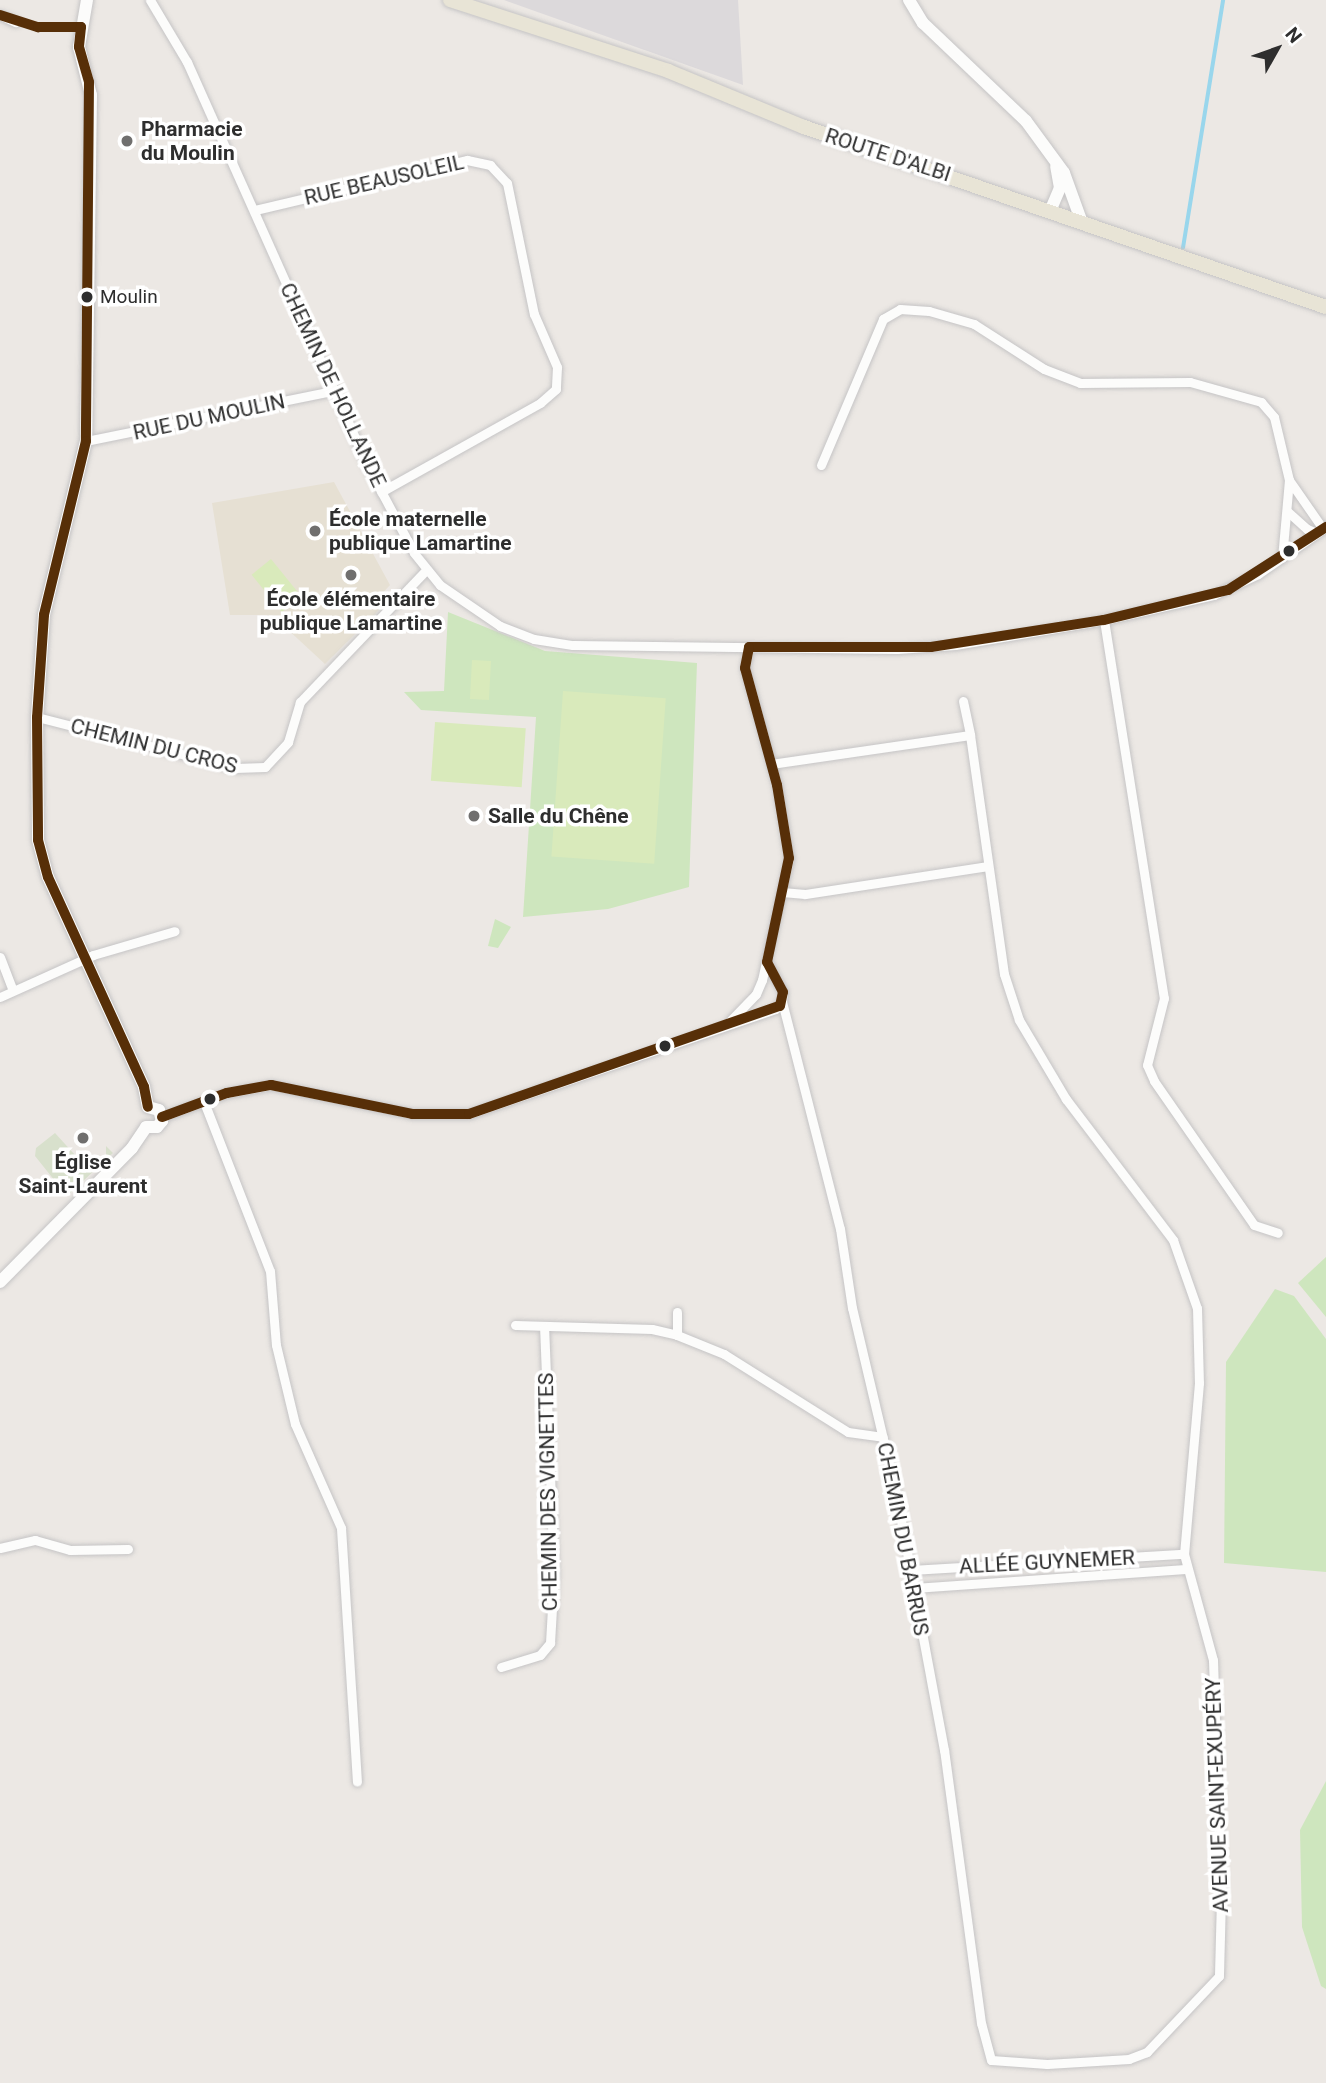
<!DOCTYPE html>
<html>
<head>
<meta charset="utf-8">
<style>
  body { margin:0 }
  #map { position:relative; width:1326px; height:2083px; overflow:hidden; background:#ece8e4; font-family:Roboto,sans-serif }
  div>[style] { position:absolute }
  .industrial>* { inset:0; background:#dcd9db }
  .education>* { inset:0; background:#e6e0d3 }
  .green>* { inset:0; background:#cee6be }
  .cemetery>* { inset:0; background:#d8e0cc }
  .pitch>* { inset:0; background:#d9eabb; transform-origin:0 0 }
  .stream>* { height:3.5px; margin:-1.75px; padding:0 1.75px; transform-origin:1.75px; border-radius:1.75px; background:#99d6ec }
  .roads { filter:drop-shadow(0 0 2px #c5c4c5) drop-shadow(0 0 2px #c5c4c5) }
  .street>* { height:9px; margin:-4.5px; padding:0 4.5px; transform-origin:4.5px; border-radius:4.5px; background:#fcfcfb }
  .secondary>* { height:12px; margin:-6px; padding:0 6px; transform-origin:6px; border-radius:6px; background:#fcfcfb }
  .primary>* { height:14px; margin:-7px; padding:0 7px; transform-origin:7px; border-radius:7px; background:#e8e4d6 }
  .bus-1>* { height:10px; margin:-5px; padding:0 5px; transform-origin:5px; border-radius:5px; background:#572f08 }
  .dots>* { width:19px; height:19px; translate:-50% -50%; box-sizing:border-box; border:4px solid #fff; border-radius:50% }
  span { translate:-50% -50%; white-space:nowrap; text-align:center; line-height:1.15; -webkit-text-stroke:7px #fff; paint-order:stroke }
  .bus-label { font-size:19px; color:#2e2e2e }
  .left { translate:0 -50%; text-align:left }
  .poi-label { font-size:21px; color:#2e2e2e; font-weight:700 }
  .street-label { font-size:21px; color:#2e2e2e }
  .north { position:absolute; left:1242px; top:14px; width:70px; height:70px; -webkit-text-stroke:5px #fff; paint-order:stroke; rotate:50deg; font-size:19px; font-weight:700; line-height:28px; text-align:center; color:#2e2e2e }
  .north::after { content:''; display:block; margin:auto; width:24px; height:32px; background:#2e2e2e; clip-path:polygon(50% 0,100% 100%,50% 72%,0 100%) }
</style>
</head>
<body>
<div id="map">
  <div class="industrial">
    <i style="clip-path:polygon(504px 0,738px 0,743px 85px)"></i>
  </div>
  <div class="education">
    <i style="clip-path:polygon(334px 482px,390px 585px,379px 597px,384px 605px,325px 664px,272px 615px,230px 615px,212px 503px)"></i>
  </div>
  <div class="green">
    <i style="clip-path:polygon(448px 612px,545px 651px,697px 663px,689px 887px,608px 909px,523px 917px,536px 717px,421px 710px,404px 692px,444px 691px)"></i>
    <i style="clip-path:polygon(495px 919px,511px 927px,498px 948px,488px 946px)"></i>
    <i style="clip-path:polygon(1326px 1257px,1326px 1317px,1298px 1283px)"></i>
    <i style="clip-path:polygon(1275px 1289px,1294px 1296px,1326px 1339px,1326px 1572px,1224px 1563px,1226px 1362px)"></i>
    <i style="clip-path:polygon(1326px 1781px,1326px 1989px,1321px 1986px,1302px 1927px,1300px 1830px)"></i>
  </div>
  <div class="cemetery">
    <i style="clip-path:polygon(55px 1133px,75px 1155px,81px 1150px,94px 1164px,106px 1157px,106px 1146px,113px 1153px,67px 1196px,35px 1156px,36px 1148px)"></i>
  </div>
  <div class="pitch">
    <i style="left:271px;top:559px;width:48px;height:25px;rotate:51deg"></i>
    <i style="left:472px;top:660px;width:19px;height:39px;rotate:3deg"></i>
    <i style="left:563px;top:691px;width:103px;height:166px;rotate:4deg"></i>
    <i style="left:435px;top:722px;width:91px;height:59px;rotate:4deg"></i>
  </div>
  <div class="stream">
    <i style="left:1183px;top:248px;width:251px;rotate:-80.8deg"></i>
  </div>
  <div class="roads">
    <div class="street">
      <i style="left:150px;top:0;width:72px;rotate:59.2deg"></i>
      <i style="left:187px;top:62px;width:439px;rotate:65.9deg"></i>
      <i style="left:366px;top:463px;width:102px;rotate:61.9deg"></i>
      <i style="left:414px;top:553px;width:41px;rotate:50.9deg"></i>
      <i style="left:440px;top:585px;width:73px;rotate:34.3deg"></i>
      <i style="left:500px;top:626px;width:36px;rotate:21deg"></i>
      <i style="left:534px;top:639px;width:39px;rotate:9deg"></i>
      <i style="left:573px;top:645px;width:324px;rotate:0.7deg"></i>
      <i style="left:897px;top:649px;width:58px;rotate:-3.9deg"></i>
      <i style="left:955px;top:645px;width:151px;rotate:-9.5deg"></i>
      <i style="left:1104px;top:620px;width:113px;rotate:-12.8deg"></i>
      <i style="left:1214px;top:595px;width:49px;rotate:-25.5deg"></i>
      <i style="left:1258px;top:574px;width:83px;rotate:-34.7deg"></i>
      <i style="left:0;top:15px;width:17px;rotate:25deg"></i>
      <i style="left:255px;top:210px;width:218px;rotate:-13.3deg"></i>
      <i style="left:467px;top:160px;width:24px;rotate:12deg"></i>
      <i style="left:490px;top:165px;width:25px;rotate:47deg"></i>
      <i style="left:507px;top:183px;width:134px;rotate:78.4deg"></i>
      <i style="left:534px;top:314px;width:58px;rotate:66.5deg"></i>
      <i style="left:557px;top:367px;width:22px;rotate:93deg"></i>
      <i style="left:556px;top:389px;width:21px;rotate:139deg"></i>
      <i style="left:540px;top:403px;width:182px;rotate:150.8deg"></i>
      <i style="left:86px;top:441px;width:251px;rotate:-11.5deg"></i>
      <i style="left:821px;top:465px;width:159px;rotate:-67deg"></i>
      <i style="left:883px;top:319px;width:20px;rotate:-30deg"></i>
      <i style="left:900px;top:309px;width:29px;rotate:4deg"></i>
      <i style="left:929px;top:311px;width:47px;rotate:16.1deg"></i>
      <i style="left:974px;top:324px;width:83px;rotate:32.7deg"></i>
      <i style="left:1044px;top:369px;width:39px;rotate:21deg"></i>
      <i style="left:1080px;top:383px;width:110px;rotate:-0.5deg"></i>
      <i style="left:1190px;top:382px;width:74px;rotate:15.7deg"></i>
      <i style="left:1261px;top:402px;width:20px;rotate:49deg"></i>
      <i style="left:1274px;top:417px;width:65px;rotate:76.6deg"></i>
      <i style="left:1289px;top:480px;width:78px;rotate:95.1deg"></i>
      <i style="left:1289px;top:480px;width:60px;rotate:55.2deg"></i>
      <i style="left:1287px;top:511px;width:27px;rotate:42deg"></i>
      <i style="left:1307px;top:529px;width:11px;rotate:22deg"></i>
      <i style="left:1104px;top:620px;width:383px;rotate:81deg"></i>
      <i style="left:1164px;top:998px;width:69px;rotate:104.2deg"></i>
      <i style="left:1147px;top:1065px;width:17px;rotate:66deg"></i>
      <i style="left:1154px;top:1081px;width:175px;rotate:55.2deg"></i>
      <i style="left:1254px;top:1225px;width:25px;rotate:18deg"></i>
      <i style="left:963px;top:701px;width:35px;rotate:78deg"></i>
      <i style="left:37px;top:717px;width:204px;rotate:14.4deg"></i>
      <i style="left:235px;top:768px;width:30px;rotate:-2deg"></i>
      <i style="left:265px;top:767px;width:34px;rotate:-47deg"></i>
      <i style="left:288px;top:742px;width:42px;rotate:-73.3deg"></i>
      <i style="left:300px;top:702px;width:182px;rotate:-46.3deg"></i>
      <i style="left:771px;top:764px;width:201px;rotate:-8.3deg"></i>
      <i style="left:970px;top:735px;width:241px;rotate:81.9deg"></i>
      <i style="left:1004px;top:974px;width:48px;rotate:71.9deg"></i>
      <i style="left:1019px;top:1020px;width:92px;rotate:59.3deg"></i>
      <i style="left:1066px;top:1099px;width:177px;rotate:52.8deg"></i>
      <i style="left:1173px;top:1240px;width:72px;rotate:70.6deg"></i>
      <i style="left:1197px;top:1308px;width:75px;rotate:88.5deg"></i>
      <i style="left:1199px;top:1383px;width:172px;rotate:95deg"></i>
      <i style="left:1184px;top:1554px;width:110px;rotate:74.7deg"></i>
      <i style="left:1213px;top:1660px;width:238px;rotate:88.1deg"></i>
      <i style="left:1221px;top:1898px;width:78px;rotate:91.5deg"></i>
      <i style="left:1219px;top:1976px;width:105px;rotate:133.5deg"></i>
      <i style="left:1147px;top:2052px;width:19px;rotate:159deg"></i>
      <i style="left:1129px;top:2059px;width:82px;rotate:176.5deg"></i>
      <i style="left:1047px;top:2064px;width:56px;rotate:-175.9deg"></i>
      <i style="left:991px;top:2060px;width:38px;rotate:-105deg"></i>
      <i style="left:981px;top:2023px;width:275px;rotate:-97.7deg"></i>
      <i style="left:944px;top:1750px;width:256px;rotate:-100.6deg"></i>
      <i style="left:897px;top:1498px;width:195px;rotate:-103.3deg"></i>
      <i style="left:852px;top:1308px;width:80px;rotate:-98.6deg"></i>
      <i style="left:840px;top:1229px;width:235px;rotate:-104.3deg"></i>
      <i style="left:782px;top:892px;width:23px;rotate:5deg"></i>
      <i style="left:805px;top:894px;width:184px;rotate:-8.7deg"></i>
      <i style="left:0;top:957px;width:34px;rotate:69deg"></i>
      <i style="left:0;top:997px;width:102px;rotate:-24.3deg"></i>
      <i style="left:93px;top:955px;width:85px;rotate:-16.3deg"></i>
      <i style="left:730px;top:1021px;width:37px;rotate:-46deg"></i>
      <i style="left:756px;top:994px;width:15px;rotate:-67deg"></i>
      <i style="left:762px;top:980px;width:125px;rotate:-77.5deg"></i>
      <i style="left:789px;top:858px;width:74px;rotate:-99.3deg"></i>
      <i style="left:777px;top:785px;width:121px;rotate:-105.3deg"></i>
      <i style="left:745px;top:668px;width:21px;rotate:-79deg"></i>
      <i style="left:204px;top:1102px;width:181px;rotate:68.7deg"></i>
      <i style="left:270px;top:1271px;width:74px;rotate:85.4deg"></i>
      <i style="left:276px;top:1345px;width:81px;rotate:76.5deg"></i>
      <i style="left:295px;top:1424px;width:114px;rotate:66.1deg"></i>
      <i style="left:341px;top:1528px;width:254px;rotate:86.4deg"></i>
      <i style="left:162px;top:1117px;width:69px;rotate:-20.3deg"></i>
      <i style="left:227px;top:1093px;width:45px;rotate:-10.3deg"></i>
      <i style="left:271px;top:1085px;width:144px;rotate:11.6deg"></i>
      <i style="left:412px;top:1114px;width:57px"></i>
      <i style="left:469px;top:1114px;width:324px;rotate:-18.9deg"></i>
      <i style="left:775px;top:1009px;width:11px;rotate:-49deg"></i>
      <i style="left:782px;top:1001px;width:9px;rotate:-84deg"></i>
      <i style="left:783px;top:992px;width:34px;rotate:-118deg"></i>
      <i style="left:515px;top:1325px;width:137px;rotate:1.7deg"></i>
      <i style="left:652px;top:1329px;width:26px;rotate:13deg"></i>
      <i style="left:677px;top:1335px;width:23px;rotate:-90deg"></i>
      <i style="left:677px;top:1335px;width:51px;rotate:22deg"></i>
      <i style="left:724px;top:1354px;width:146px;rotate:32.2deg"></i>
      <i style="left:848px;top:1432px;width:35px;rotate:8deg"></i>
      <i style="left:0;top:1548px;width:36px;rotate:-13deg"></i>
      <i style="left:35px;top:1540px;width:36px;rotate:16deg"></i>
      <i style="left:70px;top:1550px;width:58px;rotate:-1deg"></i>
      <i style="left:911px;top:1570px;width:273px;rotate:-3.4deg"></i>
      <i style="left:914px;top:1588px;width:272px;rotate:-4deg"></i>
      <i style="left:501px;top:1667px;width:41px;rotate:-17.1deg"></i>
      <i style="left:540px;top:1655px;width:16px;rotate:-50deg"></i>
      <i style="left:550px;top:1643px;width:69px;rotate:-86.7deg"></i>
      <i style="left:554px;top:1574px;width:247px;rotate:-92.3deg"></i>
    </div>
    <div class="secondary">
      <i style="left:87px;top:0;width:48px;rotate:99.7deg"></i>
      <i style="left:79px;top:47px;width:49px;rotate:76deg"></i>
      <i style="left:91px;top:95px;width:346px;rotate:90.8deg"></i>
      <i style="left:86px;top:441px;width:179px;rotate:103.6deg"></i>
      <i style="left:44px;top:615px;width:102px;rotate:93.9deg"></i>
      <i style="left:37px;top:717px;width:123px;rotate:89.5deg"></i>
      <i style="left:38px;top:840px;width:38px;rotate:75deg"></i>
      <i style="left:48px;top:877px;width:231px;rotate:65.4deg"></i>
      <i style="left:144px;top:1087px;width:20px;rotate:79deg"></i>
      <i style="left:909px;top:0;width:27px;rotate:59deg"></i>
      <i style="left:923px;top:23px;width:142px;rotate:43.6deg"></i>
      <i style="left:1026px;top:121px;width:64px;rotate:53.8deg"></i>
      <i style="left:1064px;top:173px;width:50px;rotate:70.1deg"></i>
      <i style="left:1051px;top:209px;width:23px;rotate:-67deg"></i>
      <i style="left:1060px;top:188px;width:22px;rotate:-100deg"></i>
      <i style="left:146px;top:1127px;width:11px"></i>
      <i style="left:157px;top:1127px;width:8px;rotate:-50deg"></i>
      <i style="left:162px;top:1121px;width:11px;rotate:-105deg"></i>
      <i style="left:159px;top:1110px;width:11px;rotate:-165deg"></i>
      <i style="left:0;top:1282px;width:188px;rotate:-45.4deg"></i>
      <i style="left:132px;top:1148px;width:25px;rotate:-56deg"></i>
    </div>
    <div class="primary">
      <i style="left:450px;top:0;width:229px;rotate:18deg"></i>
      <i style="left:668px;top:71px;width:147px;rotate:22.4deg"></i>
      <i style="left:804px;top:127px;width:552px;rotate:19.03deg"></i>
    </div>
  </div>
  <div class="bus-1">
    <i style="left:0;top:15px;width:40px;rotate:18deg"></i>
    <i style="left:38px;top:27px;width:43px"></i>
    <i style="left:81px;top:27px;width:20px;rotate:96deg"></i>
    <i style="left:79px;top:47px;width:36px;rotate:74deg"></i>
    <i style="left:89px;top:82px;width:359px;rotate:90.5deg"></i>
    <i style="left:86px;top:441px;width:179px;rotate:103.6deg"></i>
    <i style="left:44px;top:615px;width:102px;rotate:93.9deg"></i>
    <i style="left:37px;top:717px;width:123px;rotate:89.5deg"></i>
    <i style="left:38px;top:840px;width:38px;rotate:75deg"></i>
    <i style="left:48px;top:877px;width:231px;rotate:65.4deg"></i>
    <i style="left:144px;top:1087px;width:20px;rotate:79deg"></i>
    <i style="left:749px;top:647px;width:182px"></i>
    <i style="left:931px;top:647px;width:175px;rotate:-8.9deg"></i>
    <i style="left:1104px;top:620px;width:128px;rotate:-13.6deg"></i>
    <i style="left:1228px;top:590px;width:117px;rotate:-32.7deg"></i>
    <i style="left:162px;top:1117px;width:69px;rotate:-20.3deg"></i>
    <i style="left:227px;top:1093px;width:45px;rotate:-10.3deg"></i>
    <i style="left:271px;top:1085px;width:144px;rotate:11.6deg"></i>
    <i style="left:412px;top:1114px;width:57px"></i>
    <i style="left:469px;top:1114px;width:329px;rotate:-19.2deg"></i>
    <i style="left:780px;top:1006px;width:14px;rotate:-78deg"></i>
    <i style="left:783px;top:992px;width:34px;rotate:-118deg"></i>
    <i style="left:767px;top:962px;width:106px;rotate:-78.1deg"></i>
    <i style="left:789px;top:858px;width:74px;rotate:-99.3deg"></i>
    <i style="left:777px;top:785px;width:121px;rotate:-105.3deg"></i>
    <i style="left:745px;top:668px;width:21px;rotate:-79deg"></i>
  </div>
  <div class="dots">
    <i style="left:127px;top:141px;background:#706f6e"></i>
    <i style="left:87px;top:297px;background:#2e2e2e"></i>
    <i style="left:315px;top:531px;background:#706f6e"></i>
    <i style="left:1289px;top:551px;background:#2e2e2e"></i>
    <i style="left:351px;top:575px;background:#706f6e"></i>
    <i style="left:474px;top:816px;background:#706f6e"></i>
    <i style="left:665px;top:1046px;background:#2e2e2e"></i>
    <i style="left:210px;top:1099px;background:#2e2e2e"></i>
    <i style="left:83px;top:1138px;background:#706f6e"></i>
  </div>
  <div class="bus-label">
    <span class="left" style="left:100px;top:297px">Moulin</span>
  </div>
  <div class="poi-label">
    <span class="left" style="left:141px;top:141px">Pharmacie<br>du Moulin</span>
    <span class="left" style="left:329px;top:531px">École maternelle<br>publique Lamartine</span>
    <span style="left:351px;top:611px">École élémentaire<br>publique Lamartine</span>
    <span class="left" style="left:488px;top:816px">Salle du Chêne</span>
    <span style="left:83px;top:1174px">Église<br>Saint-Laurent</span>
  </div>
  <div class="street-label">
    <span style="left:888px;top:155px;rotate:18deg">ROUTE D'ALBI</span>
    <span style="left:384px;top:180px;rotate:-13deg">RUE BEAUSOLEIL</span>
    <span style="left:333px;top:385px;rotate:65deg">CHEMIN DE HOLLANDE</span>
    <span style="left:209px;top:417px;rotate:-12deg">RUE DU MOULIN</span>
    <span style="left:154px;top:746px;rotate:14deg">CHEMIN DU CROS</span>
    <span style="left:548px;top:1492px;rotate:-91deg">CHEMIN DES VIGNETTES</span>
    <span style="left:903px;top:1539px;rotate:79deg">CHEMIN DU BARRUS</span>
    <span style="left:1047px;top:1562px;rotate:-3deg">ALLÉE GUYNEMER</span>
    <span style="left:1217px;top:1795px;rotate:-92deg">AVENUE SAINT-EXUPÉRY</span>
  </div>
  <div class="north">N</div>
</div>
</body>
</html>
